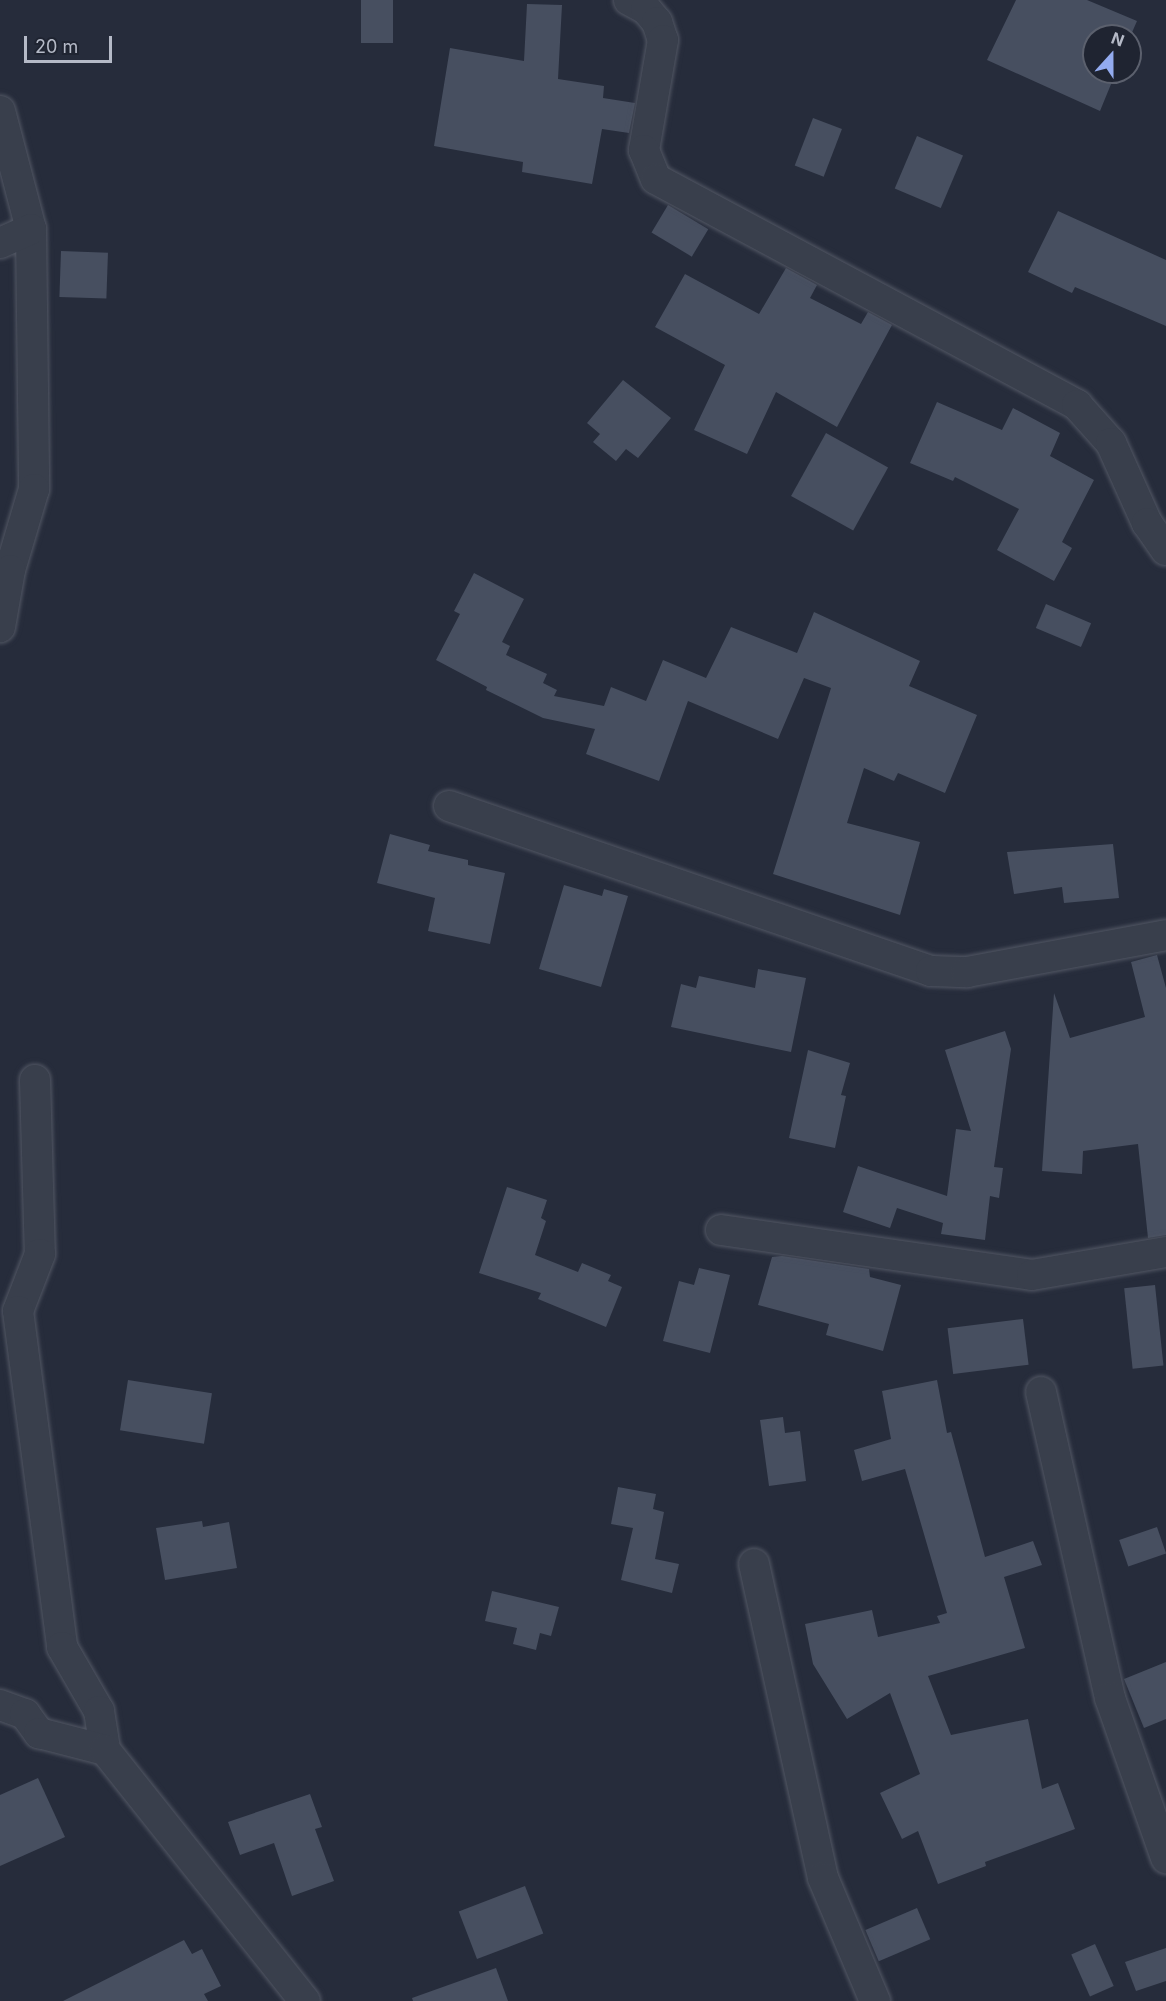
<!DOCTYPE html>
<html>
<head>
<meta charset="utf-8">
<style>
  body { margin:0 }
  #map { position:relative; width:1166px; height:2001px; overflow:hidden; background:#262c3b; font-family:Inter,sans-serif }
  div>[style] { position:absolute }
  .building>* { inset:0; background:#474f60; transform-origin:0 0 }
  .roads { filter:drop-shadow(0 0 2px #525764) drop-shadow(0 0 2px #525764) }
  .street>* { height:30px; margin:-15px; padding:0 15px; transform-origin:15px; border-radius:15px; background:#393f4c }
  span { translate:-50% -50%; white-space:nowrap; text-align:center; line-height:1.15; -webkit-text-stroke:5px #1f2431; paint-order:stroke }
  .north { position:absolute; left:1082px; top:24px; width:60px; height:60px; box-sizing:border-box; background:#1f2431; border:2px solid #5b606d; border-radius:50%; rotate:21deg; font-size:16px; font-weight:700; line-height:24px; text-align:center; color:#b5bac7 }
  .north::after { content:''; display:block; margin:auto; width:21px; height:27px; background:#93abef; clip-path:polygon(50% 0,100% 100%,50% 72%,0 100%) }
  .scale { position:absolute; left:24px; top:36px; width:88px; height:27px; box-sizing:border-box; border:3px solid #b5bac7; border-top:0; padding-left:8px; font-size:18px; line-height:21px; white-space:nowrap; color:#b5bac7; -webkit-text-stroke:4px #1f2431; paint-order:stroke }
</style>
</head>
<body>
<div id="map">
  <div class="building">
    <i style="left:361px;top:0;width:32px;height:43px"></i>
    <i style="clip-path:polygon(1016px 0,1087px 0,1137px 21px,1130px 37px,1094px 36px,1094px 72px,1116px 72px,1100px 111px,987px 60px)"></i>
    <i style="clip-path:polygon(527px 4px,562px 5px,558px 79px,604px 86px,603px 98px,635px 103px,629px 133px,602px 129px,592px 184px,522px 172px,523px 162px,434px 146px,450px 48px,524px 61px)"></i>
    <i style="left:813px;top:118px;width:31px;height:51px;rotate:21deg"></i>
    <i style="left:917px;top:136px;width:50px;height:57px;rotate:23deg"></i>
    <i style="left:668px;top:205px;width:47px;height:32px;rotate:31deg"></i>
    <i style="clip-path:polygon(1058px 211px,1166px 260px,1166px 326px,1075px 287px,1072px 293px,1028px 272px)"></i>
    <i style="left:61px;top:251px;width:47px;height:46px;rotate:2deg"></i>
    <i style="clip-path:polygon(786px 268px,817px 285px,810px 298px,861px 324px,868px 312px,892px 325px,837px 427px,776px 392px,747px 454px,694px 430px,725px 365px,655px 327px,685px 274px,759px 314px)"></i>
    <i style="clip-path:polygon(623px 380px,671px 418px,638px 458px,626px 449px,616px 461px,593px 442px,600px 434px,587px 423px)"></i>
    <i style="clip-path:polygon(937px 402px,1002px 430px,1013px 408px,1060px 433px,1050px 456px,1094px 480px,1062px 542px,1072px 548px,1054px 581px,997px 550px,1019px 509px,955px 477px,953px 481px,910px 463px)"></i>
    <i style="left:826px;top:433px;width:71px;height:72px;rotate:29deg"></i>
    <i style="clip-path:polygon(474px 573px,524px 599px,502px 642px,510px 646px,506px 655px,547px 674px,543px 683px,557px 690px,554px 696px,604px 706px,611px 687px,646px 701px,663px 660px,706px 678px,731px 627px,797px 653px,814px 612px,920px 661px,909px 686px,977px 715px,945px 793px,898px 773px,894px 781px,864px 768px,847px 823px,920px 842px,900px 915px,773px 874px,831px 688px,804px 678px,778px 739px,688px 701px,659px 781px,586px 754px,595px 729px,543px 718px,486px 690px,487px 687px,436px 660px,460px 614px,454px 611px)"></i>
    <i style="left:1046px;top:604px;width:49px;height:26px;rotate:23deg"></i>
    <i style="clip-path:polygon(390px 834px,430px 845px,428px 851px,468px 860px,468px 865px,505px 873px,490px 944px,428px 931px,435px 898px,377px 883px)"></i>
    <i style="clip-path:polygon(1113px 844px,1119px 898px,1064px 903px,1062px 887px,1014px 894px,1007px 852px)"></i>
    <i style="clip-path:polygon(564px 885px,602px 896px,604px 889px,628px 896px,601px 987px,539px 969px)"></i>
    <i style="clip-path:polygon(1157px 955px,1166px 988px,1166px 1235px,1148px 1238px,1138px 1144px,1083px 1151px,1082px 1174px,1042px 1171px,1054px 993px,1070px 1038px,1145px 1017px,1131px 962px)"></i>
    <i style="clip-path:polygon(758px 969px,806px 978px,791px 1052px,671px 1027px,681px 984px,696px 988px,699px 976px,755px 988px)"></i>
    <i style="clip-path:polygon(1005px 1031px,1011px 1049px,994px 1167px,1003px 1168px,999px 1198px,990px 1196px,985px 1240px,941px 1234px,943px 1223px,897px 1208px,890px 1228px,843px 1212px,858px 1166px,947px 1196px,956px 1129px,971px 1131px,945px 1050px)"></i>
    <i style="clip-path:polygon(808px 1050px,850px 1063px,841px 1095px,846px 1096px,835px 1148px,789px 1138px)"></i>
    <i style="clip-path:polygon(507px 1187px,547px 1200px,541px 1218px,546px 1221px,535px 1255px,578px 1272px,582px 1263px,611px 1275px,608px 1281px,622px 1287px,606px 1327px,538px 1299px,541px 1293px,479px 1273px)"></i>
    <i style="clip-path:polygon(782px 1256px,869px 1269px,870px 1277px,901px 1285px,883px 1351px,826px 1335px,829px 1324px,758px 1305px,772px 1257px)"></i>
    <i style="clip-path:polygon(699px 1268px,730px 1275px,710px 1353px,663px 1341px,679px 1281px,694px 1285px)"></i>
    <i style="left:1155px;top:1285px;width:81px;height:31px;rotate:84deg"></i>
    <i style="left:1023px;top:1319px;width:46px;height:76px;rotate:83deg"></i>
    <i style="left:128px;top:1380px;width:85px;height:51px;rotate:9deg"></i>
    <i style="clip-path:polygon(937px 1380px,947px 1433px,951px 1432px,985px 1557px,1033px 1541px,1042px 1565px,1004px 1577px,1025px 1648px,928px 1676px,951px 1735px,1028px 1719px,1042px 1789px,1058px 1783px,1075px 1829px,985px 1862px,986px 1866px,938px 1884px,918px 1831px,902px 1839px,880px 1793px,920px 1774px,890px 1693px,847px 1719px,813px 1664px,805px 1624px,872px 1610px,878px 1637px,940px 1623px,937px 1616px,947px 1613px,905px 1469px,862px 1481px,854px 1450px,891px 1439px,882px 1391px)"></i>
    <i style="clip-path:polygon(783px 1417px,785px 1433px,800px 1431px,806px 1481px,769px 1486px,760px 1420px)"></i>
    <i style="clip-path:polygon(618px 1487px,656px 1494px,653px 1509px,664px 1512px,655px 1559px,679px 1564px,672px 1593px,621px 1580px,633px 1528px,611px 1524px)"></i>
    <i style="clip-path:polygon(202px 1521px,203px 1527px,229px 1522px,237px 1568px,165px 1580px,156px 1528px)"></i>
    <i style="left:1157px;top:1527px;width:28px;height:40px;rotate:71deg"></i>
    <i style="clip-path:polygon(492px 1591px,559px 1607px,551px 1636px,540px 1633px,536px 1650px,513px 1644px,517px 1628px,485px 1621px)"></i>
    <i style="clip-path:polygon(1166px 1662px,1166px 1719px,1144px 1728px,1124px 1679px)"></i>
    <i style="clip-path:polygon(38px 1778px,65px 1837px,0 1866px,0 1795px)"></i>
    <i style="clip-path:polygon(310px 1794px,322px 1827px,315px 1829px,334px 1881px,292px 1896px,274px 1843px,240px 1855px,228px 1822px)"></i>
    <i style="left:525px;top:1886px;width:51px;height:71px;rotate:69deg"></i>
    <i style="left:917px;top:1908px;width:34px;height:56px;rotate:67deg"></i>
    <i style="clip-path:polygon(184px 1940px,192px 1954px,202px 1949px,221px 1986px,204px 1994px,208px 2001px,63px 2001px)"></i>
    <i style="left:1095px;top:1944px;width:46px;height:26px;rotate:66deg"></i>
    <i style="clip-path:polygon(1166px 1948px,1166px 1981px,1136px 1991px,1125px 1962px)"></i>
    <i style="clip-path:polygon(496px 1968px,508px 2001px,413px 2001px,412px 1998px)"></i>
  </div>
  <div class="roads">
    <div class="street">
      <i style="left:629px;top:0;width:19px;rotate:28deg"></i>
      <i style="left:646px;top:9px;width:17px;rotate:50deg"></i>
      <i style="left:657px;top:22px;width:19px;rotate:72deg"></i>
      <i style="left:663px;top:40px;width:112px;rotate:99.8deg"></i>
      <i style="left:644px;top:150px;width:31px;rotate:68deg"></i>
      <i style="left:656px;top:179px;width:478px;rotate:28.2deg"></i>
      <i style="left:1077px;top:405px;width:51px;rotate:48.2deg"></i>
      <i style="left:1111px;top:443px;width:88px;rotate:65.8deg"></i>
      <i style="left:1147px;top:523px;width:33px;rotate:55deg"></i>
      <i style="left:0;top:111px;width:122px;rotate:75.3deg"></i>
      <i style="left:31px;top:229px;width:260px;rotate:89.3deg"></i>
      <i style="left:34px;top:489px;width:84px;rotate:106.5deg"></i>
      <i style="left:10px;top:570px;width:58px;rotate:100deg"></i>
      <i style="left:0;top:243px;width:34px;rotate:-24deg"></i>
      <i style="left:449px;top:806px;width:509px;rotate:18.9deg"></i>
      <i style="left:931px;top:971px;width:36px;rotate:2deg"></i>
      <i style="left:967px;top:972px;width:202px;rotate:-10.5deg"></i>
      <i style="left:35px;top:1080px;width:174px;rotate:88.4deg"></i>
      <i style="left:40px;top:1254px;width:61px;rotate:111.1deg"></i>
      <i style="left:18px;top:1311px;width:339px;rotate:82.5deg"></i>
      <i style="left:62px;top:1647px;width:74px;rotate:60deg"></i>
      <i style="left:99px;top:1711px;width:39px;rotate:81deg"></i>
      <i style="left:721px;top:1230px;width:314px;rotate:8.2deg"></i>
      <i style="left:1032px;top:1275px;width:136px;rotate:-9.7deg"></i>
      <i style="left:1041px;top:1392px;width:314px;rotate:77.3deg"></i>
      <i style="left:1110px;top:1698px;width:170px;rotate:70.7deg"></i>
      <i style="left:754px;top:1564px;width:321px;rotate:77.6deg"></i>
      <i style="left:823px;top:1878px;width:134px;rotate:67.1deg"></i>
      <i style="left:0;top:1705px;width:27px;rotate:20deg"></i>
      <i style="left:25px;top:1714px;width:24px;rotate:54deg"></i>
      <i style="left:39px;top:1733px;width:68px;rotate:14.4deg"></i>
      <i style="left:105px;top:1750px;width:321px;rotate:51.5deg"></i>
    </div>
  </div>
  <div class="north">N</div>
  <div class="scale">20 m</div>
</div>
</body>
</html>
